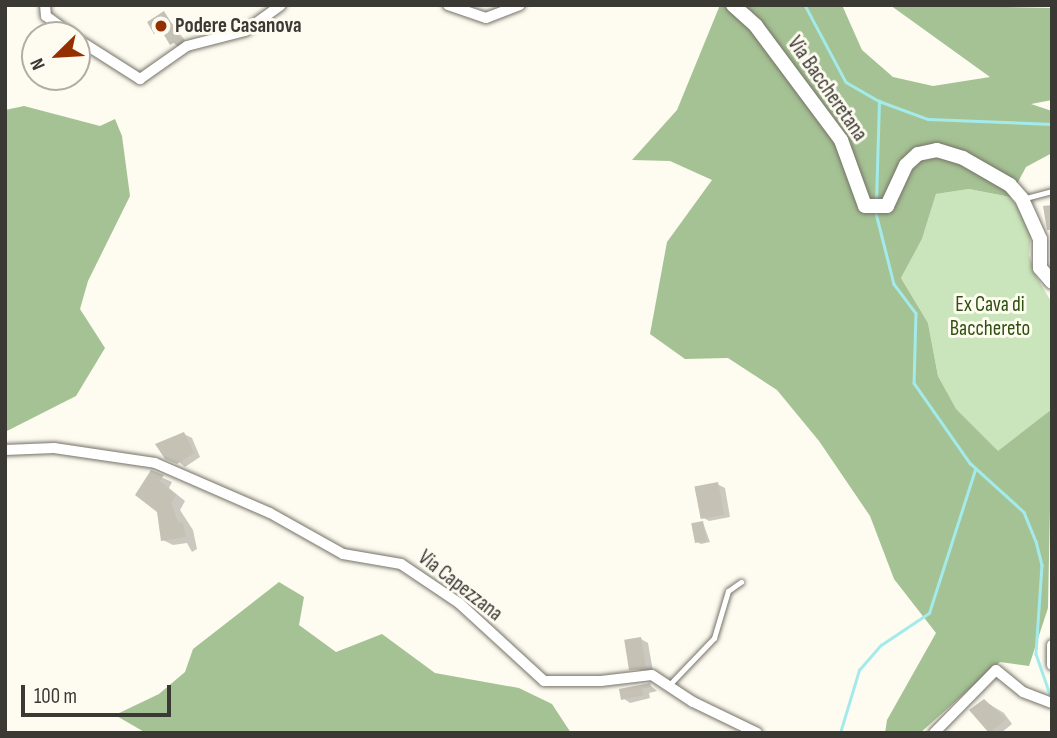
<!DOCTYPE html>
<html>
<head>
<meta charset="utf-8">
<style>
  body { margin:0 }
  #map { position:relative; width:1057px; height:738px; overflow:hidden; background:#fefbf1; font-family:"Sofia Sans Condensed",sans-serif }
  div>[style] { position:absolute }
  .green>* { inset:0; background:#cae4bb }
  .forest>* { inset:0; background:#a5c294 }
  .shadow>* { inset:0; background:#0003 }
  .stream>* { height:2.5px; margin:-1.25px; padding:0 1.25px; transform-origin:1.25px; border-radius:1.25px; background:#a3ebea }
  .building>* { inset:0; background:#c5c1b5; transform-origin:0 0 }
  .roads { filter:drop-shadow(0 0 2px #757267) drop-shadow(0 0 2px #757267) }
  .service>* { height:5px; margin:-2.5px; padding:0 2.5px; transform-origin:2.5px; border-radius:2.5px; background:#fff }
  .minor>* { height:10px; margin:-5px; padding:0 5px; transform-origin:5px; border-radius:5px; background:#fff }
  .tertiary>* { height:14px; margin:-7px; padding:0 7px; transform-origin:7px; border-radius:7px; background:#fff }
  .dots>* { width:19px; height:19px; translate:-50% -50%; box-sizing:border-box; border:4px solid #fefbf1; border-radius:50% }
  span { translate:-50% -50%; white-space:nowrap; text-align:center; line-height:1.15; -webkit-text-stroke:6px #fefbf1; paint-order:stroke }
  .poi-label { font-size:21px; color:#3b3934; font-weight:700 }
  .left { translate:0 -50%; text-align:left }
  .street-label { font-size:21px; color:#3b3934 }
  .park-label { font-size:21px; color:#2e5110 }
  .frame { position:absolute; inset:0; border:7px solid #3b3934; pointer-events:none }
  .north { position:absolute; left:21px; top:21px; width:70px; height:70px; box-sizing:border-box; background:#fefbf1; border:2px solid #b0ada5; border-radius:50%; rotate:246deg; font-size:19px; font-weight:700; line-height:28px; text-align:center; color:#3b3934 }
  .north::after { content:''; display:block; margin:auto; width:24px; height:32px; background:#942f00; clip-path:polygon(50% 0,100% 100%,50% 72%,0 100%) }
  .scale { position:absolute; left:21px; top:685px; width:150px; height:32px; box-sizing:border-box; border:4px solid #3b3934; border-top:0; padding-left:9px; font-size:21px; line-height:24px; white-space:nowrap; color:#3b3934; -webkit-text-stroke:5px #fefbf1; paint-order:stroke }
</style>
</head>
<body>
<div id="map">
  <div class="green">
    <i style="clip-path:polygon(969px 189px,1010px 197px,1021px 211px,1031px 234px,1029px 255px,1036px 276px,1052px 303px,1052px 409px,998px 452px,956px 410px,938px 376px,928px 323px,901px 278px,922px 239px,936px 194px)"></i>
  </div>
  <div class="forest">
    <i style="clip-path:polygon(720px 5px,842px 5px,862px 50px,893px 77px,933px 86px,990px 77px,890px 5px,1052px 8px,1052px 100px,1031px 104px,1052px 111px,1052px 153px,1026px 167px,1010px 197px,969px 189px,936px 194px,922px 239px,901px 278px,928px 323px,938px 376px,956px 409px,998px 451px,1052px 409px,1048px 608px,1029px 666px,1000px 662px,920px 733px,885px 733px,887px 720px,936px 633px,894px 579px,870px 516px,819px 441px,777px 390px,728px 358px,685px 359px,650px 334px,667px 242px,712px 180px,670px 161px,632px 160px,677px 110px)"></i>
    <i style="clip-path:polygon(24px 106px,100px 126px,115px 119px,122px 136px,130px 196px,88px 281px,80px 309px,105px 348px,76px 396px,5px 432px,5px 110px)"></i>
    <i style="clip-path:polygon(279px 582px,304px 597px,299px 625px,336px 652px,382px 634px,435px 673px,519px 688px,552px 704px,571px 733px,146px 733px,115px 715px,159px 694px,185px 672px,193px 649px)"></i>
  </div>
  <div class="shadow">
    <i style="clip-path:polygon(164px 13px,187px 43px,179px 48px,166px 35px,155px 33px)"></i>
    <i style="clip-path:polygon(184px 434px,192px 438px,200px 457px,185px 467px,158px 445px)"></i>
    <i style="clip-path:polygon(152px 473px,172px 482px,169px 488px,185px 501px,180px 510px,193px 530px,197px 549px,192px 552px,187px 543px,173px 545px,163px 540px)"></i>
    <i style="clip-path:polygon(717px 484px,725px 488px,730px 517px,709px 521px,702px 517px)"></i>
    <i style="clip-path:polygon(703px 523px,710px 542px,701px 544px,697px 542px)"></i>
    <i style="clip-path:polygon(641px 639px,648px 643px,653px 671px,630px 669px)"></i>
    <i style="clip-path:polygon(650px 685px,657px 691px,649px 693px,650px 698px,630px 703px,623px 698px)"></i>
    <i style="clip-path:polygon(984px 701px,1004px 713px,1012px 724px,1001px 733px,990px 733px,972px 711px)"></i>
  </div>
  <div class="stream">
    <i style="left:805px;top:5px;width:87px;rotate:62deg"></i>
    <i style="left:846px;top:82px;width:38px;rotate:30deg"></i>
    <i style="left:879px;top:101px;width:52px;rotate:20.2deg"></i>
    <i style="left:928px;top:119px;width:124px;rotate:2.3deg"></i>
    <i style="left:876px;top:202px;width:101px;rotate:-88.3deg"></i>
    <i style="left:876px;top:213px;width:73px;rotate:75.8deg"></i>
    <i style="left:894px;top:284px;width:36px;rotate:53deg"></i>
    <i style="left:916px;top:313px;width:70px;rotate:91.6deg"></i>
    <i style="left:914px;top:383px;width:98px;rotate:55deg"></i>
    <i style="left:970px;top:463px;width:73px;rotate:42.2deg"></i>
    <i style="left:1024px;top:512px;width:31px;rotate:68deg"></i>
    <i style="left:1036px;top:541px;width:25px;rotate:76deg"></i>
    <i style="left:1042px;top:565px;width:89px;rotate:93.9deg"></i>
    <i style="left:1036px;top:654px;width:46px;rotate:70.8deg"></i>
    <i style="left:840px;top:733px;width:66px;rotate:-73.2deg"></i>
    <i style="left:859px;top:670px;width:33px;rotate:-49deg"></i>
    <i style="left:881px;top:645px;width:58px;rotate:-33.7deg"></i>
    <i style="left:929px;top:613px;width:150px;rotate:-72.2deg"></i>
  </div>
  <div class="building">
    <i style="clip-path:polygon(164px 11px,181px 39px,170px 45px,161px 30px,154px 34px,147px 22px)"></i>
    <i style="clip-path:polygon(1052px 205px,1052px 230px,1047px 230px,1043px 206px)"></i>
    <i style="clip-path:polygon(184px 432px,194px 453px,177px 464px,165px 459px,155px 444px)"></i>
    <i style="clip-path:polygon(151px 470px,164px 475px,160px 481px,176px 495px,171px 503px,178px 522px,183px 523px,186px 537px,161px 541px,157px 512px,135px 495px)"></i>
    <i style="left:718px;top:482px;width:33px;height:24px;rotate:79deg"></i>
    <i style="left:703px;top:521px;width:20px;height:12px;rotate:79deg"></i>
    <i style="left:641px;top:637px;width:31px;height:17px;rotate:81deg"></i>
    <i style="clip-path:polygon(650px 683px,651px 687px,642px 689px,644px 695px,621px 700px,619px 689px)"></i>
    <i style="clip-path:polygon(984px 699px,1006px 719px,989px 733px,969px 710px)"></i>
  </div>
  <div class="roads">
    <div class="service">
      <i style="left:1022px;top:199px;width:31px;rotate:-15deg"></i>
      <i style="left:670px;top:684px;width:64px;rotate:-46.3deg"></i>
      <i style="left:714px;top:638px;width:49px;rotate:-73.4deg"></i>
      <i style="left:728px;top:591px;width:16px;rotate:-35deg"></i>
    </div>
    <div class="minor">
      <i style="left:45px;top:5px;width:11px;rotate:85deg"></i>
      <i style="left:46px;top:16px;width:32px;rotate:36deg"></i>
      <i style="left:448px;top:5px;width:40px;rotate:18.9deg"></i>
      <i style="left:486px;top:18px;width:36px;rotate:-21deg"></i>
      <i style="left:77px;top:39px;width:75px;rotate:32.4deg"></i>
      <i style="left:140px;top:79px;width:57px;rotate:-35.1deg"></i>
      <i style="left:187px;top:46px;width:60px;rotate:-14.5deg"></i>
      <i style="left:245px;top:31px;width:44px;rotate:-35.8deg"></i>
      <i style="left:5px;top:450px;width:49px;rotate:-2.3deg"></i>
      <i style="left:54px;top:448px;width:102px;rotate:8.4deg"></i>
      <i style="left:155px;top:463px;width:125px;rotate:23.5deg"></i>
      <i style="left:270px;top:513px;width:84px;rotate:29.3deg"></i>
      <i style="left:343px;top:554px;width:59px;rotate:9.8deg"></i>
      <i style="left:401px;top:564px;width:70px;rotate:33.9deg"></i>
      <i style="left:459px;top:603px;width:115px;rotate:42.5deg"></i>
      <i style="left:544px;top:681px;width:57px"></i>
      <i style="left:601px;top:681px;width:51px;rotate:-6.7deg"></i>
      <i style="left:652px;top:675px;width:49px;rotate:33.4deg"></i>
      <i style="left:693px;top:702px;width:71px;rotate:25.8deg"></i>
      <i style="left:1052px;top:645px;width:20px;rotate:90deg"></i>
      <i style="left:934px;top:733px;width:88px;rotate:-45.5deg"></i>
      <i style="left:996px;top:670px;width:35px;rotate:39deg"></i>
      <i style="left:1023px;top:692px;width:31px;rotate:21deg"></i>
    </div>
    <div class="tertiary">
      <i style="left:733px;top:5px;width:31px;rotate:42deg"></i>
      <i style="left:756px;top:26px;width:142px;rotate:53.3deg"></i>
      <i style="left:841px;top:140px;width:70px;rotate:70deg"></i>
      <i style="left:865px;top:206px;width:22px"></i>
      <i style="left:887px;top:206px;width:45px;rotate:-65.1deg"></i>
      <i style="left:906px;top:165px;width:16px;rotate:-43deg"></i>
      <i style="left:918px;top:154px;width:19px;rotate:-12deg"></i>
      <i style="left:937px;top:150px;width:27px;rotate:17deg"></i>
      <i style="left:963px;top:158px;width:54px;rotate:29.9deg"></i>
      <i style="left:1010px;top:185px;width:18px;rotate:49deg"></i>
      <i style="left:1022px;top:199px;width:44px;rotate:65.8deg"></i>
      <i style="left:1040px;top:239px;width:29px;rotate:90deg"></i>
      <i style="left:1040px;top:268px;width:18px;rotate:49deg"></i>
    </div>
  </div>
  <div class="dots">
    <i style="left:161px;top:26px;background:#942f00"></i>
  </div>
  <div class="poi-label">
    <span class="left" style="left:175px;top:26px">Podere Casanova</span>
  </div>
  <div class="street-label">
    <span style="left:827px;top:89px;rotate:55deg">Via Baccheretana</span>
    <span style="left:460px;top:586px;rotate:38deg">Via Capezzana</span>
  </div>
  <div class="park-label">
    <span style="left:990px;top:317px">Ex Cava di<br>Bacchereto</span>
  </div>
  <div class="frame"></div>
  <div class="north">N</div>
  <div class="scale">100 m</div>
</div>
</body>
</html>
